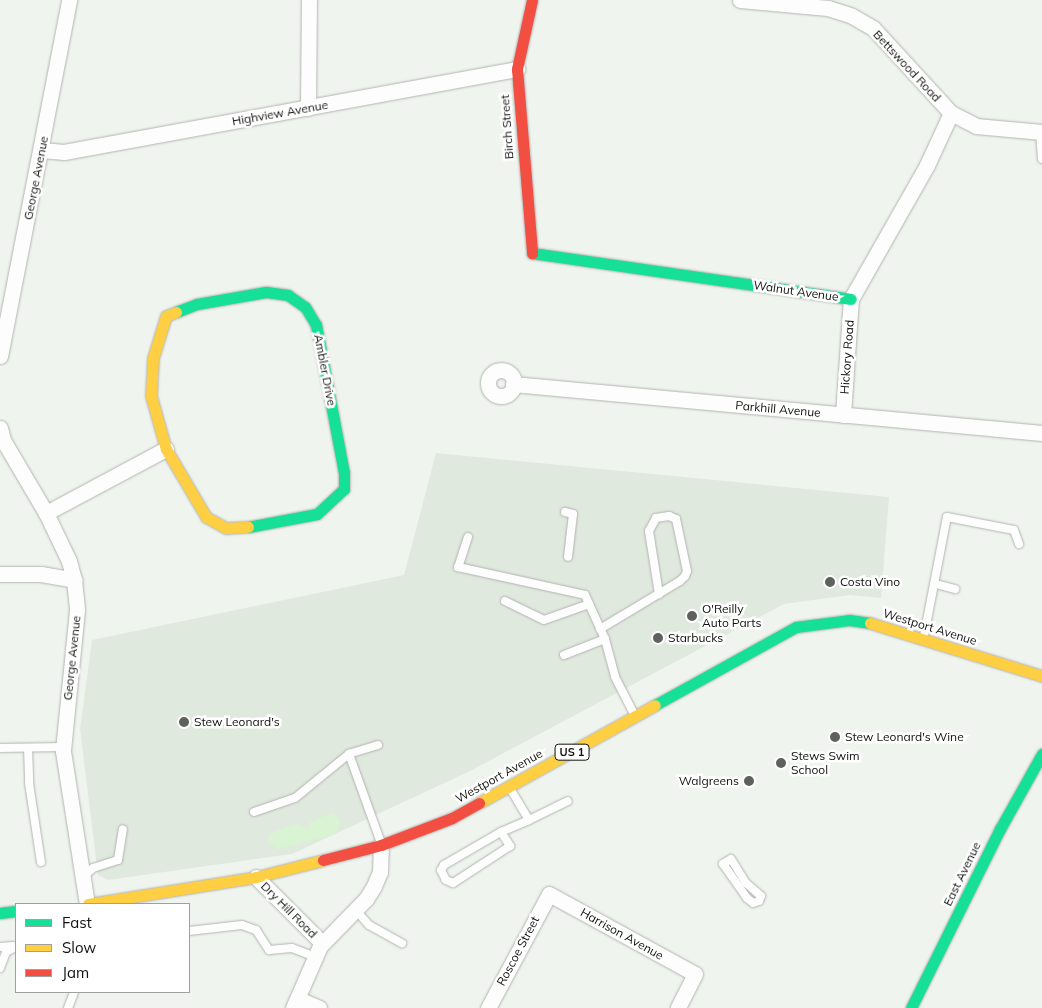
<!DOCTYPE html>
<html>
<head>
<meta charset="utf-8">
<style>
  body { margin:0 }
  #map { position:relative; width:1042px; height:1008px; overflow:hidden; background:#f0f4ef; font-family:Mulish,sans-serif }
  div>[style] { position:absolute }
  .built>* { inset:0; background:#e0e9de }
  .green>* { inset:0; background:#d9f4d2 }
  .roads { filter:drop-shadow(0 0 1px #b1b4b0) drop-shadow(0 0 1px #b1b4b0) }
  .lane>* { height:8px; margin:-4px; padding:0 4px; transform-origin:4px; border-radius:4px; background:#fdfdfd }
  .street>* { height:15px; margin:-7.5px; padding:0 7.5px; transform-origin:7.5px; border-radius:7.5px; background:#fdfdfd }
  .street>.ring { margin:-7.5px; padding:0; box-sizing:content-box; background:none; border:15px solid #fdfdfd; border-radius:50% }
  .fast>* { height:11px; margin:-5.5px; padding:0 5.5px; transform-origin:5.5px; border-radius:5.5px; background:#16e098 }
  .slow>* { height:11px; margin:-5.5px; padding:0 5.5px; transform-origin:5.5px; border-radius:5.5px; background:#ffcf43 }
  .jam>* { height:11px; margin:-5.5px; padding:0 5.5px; transform-origin:5.5px; border-radius:5.5px; background:#f24e42 }
  .dots>* { width:14px; height:14px; translate:-50% -50%; box-sizing:border-box; border:2px solid #fff; border-radius:50% }
  span { translate:-50% -50%; white-space:nowrap; text-align:center; line-height:1.15; -webkit-text-stroke:5px #fff; paint-order:stroke }
  .shield-label span { padding:1px 4px; background:#fff; border:1px solid; border-radius:4px; -webkit-text-stroke-width:0 }
  .shield-label { font-size:11px; color:#0f120e; font-weight:700 }
  .street-label { font-size:12px; color:#0f120e }
  .poi-label { font-size:12px; color:#0f120e }
  .left { translate:0 -50%; text-align:left }
  .right { translate:-100% -50%; text-align:right }
  .legend { position:absolute; left:15px; top:903px; width:175px; height:90px; box-sizing:border-box; background:#fff; border:1px solid #9fa09f; margin:0; padding:6px 9px; list-style:none; font-size:15px; color:#0f120e }
  .legend li { display:flex; align-items:center; gap:10px; height:25px }
  .legend b { width:25px; border:1px solid #9fa09f }
</style>
</head>
<body>
<div id="map">
  <div class="built">
    <i style="clip-path:polygon(436px 453px,889px 497px,881px 598px,850px 595px,784px 604px,470px 771px,292px 854px,108px 880px,98px 875px,80px 729px,92px 640px,404px 575px)"></i>
  </div>
  <div class="green">
    <i style="clip-path:polygon(333px 813px,340px 820px,337px 834px,278px 849px,268px 840px,271px 833px,297px 824px,309px 830px,310px 822px)"></i>
  </div>
  <div class="roads">
    <div class="lane">
      <i style="left:1040px;top:131px;width:28px;rotate:86deg"></i>
      <i style="left:565px;top:512px;width:8px;rotate:14deg"></i>
      <i style="left:573px;top:514px;width:43px;rotate:96.6deg"></i>
      <i style="left:468px;top:537px;width:32px;rotate:108deg"></i>
      <i style="left:458px;top:567px;width:130px;rotate:12.4deg"></i>
      <i style="left:585px;top:595px;width:48px;rotate:65.6deg"></i>
      <i style="left:605px;top:639px;width:39px;rotate:75deg"></i>
      <i style="left:615px;top:677px;width:42px;rotate:62.8deg"></i>
      <i style="left:936px;top:584px;width:20px;rotate:15deg"></i>
      <i style="left:505px;top:601px;width:43px;rotate:26deg"></i>
      <i style="left:544px;top:620px;width:48px;rotate:-19.6deg"></i>
      <i style="left:600px;top:629px;width:93px;rotate:-31deg"></i>
      <i style="left:680px;top:581px;width:7px;rotate:-45deg"></i>
      <i style="left:685px;top:576px;width:5px;rotate:-68deg"></i>
      <i style="left:687px;top:571px;width:53px;rotate:-101.9deg"></i>
      <i style="left:676px;top:519px;width:8px;rotate:-157deg"></i>
      <i style="left:669px;top:516px;width:13px;rotate:171deg"></i>
      <i style="left:656px;top:518px;width:15px;rotate:118deg"></i>
      <i style="left:649px;top:531px;width:64px;rotate:81deg"></i>
      <i style="left:924px;top:636px;width:121px;rotate:-79.1deg"></i>
      <i style="left:947px;top:517px;width:68px;rotate:11deg"></i>
      <i style="left:1014px;top:530px;width:15px;rotate:70deg"></i>
      <i style="left:564px;top:655px;width:44px;rotate:-21.3deg"></i>
      <i style="left:378px;top:745px;width:30px;rotate:163deg"></i>
      <i style="left:349px;top:754px;width:95px;rotate:70.2deg"></i>
      <i style="left:0;top:748px;width:63px;rotate:-0.9deg"></i>
      <i style="left:28px;top:748px;width:35px;rotate:88deg"></i>
      <i style="left:29px;top:783px;width:80px;rotate:81.4deg"></i>
      <i style="left:254px;top:812px;width:43px;rotate:-18.9deg"></i>
      <i style="left:295px;top:798px;width:70px;rotate:-39.2deg"></i>
      <i style="left:529px;top:820px;width:43px;rotate:-26deg"></i>
      <i style="left:501px;top:832px;width:17px;rotate:57deg"></i>
      <i style="left:510px;top:846px;width:68px;rotate:147deg"></i>
      <i style="left:453px;top:883px;width:8px;rotate:-157deg"></i>
      <i style="left:446px;top:880px;width:11px;rotate:-117deg"></i>
      <i style="left:441px;top:870px;width:6px;rotate:-59deg"></i>
      <i style="left:444px;top:865px;width:66px;rotate:-30.1deg"></i>
      <i style="left:501px;top:832px;width:30px;rotate:-23deg"></i>
      <i style="left:529px;top:820px;width:37px;rotate:-121deg"></i>
      <i style="left:731px;top:859px;width:28px;rotate:58deg"></i>
      <i style="left:746px;top:883px;width:20px;rotate:41deg"></i>
      <i style="left:761px;top:896px;width:5px;rotate:112deg"></i>
      <i style="left:759px;top:901px;width:6px;rotate:162deg"></i>
      <i style="left:753px;top:903px;width:8px;rotate:-140deg"></i>
      <i style="left:747px;top:898px;width:42px;rotate:-125.2deg"></i>
      <i style="left:723px;top:864px;width:9px;rotate:-32deg"></i>
      <i style="left:83px;top:877px;width:13px;rotate:-42deg"></i>
      <i style="left:93px;top:868px;width:26px;rotate:-18deg"></i>
      <i style="left:118px;top:860px;width:31px;rotate:-81deg"></i>
      <i style="left:355px;top:909px;width:21px;rotate:49deg"></i>
      <i style="left:369px;top:925px;width:38px;rotate:29deg"></i>
      <i style="left:189px;top:931px;width:53px;rotate:-6.5deg"></i>
      <i style="left:242px;top:925px;width:15px;rotate:20deg"></i>
      <i style="left:256px;top:930px;width:24px;rotate:57deg"></i>
      <i style="left:269px;top:950px;width:23px;rotate:-5deg"></i>
      <i style="left:292px;top:948px;width:25px;rotate:21deg"></i>
      <i style="left:0;top:947px;width:13px;rotate:-4deg"></i>
      <i style="left:0;top:968px;width:17px;rotate:-69deg"></i>
      <i style="left:6px;top:952px;width:11px;rotate:-27deg"></i>
      <i style="left:68px;top:1008px;width:17px;rotate:-69deg"></i>
    </div>
    <div class="street">
      <i style="left:740px;top:0;width:88px;rotate:5.2deg"></i>
      <i style="left:828px;top:8px;width:25px;rotate:18deg"></i>
      <i style="left:852px;top:16px;width:24px;rotate:30deg"></i>
      <i style="left:873px;top:28px;width:115px;rotate:47.5deg"></i>
      <i style="left:951px;top:113px;width:28px;rotate:27deg"></i>
      <i style="left:976px;top:126px;width:66px;rotate:5.2deg"></i>
      <i style="left:308px;top:108px;width:108px;rotate:-89.5deg"></i>
      <i style="left:42px;top:150px;width:22px;rotate:5deg"></i>
      <i style="left:64px;top:152px;width:461px;rotate:-10.4deg"></i>
      <i style="left:0;top:356px;width:363px;rotate:-79deg"></i>
      <i class="ring" style="left:488px;top:370px;width:11px;height:11px"></i>
      <i style="left:513px;top:384px;width:531px;rotate:5.29deg"></i>
      <i style="left:843px;top:415px;width:116px;rotate:-86.1deg"></i>
      <i style="left:851px;top:299px;width:154px;rotate:-60.4deg"></i>
      <i style="left:927px;top:165px;width:57px;rotate:-65.2deg"></i>
      <i style="left:0;top:428px;width:12px;rotate:76deg"></i>
      <i style="left:3px;top:440px;width:85px;rotate:59.5deg"></i>
      <i style="left:46px;top:513px;width:53px;rotate:64.4deg"></i>
      <i style="left:69px;top:561px;width:20px;rotate:75deg"></i>
      <i style="left:74px;top:580px;width:30px;rotate:84deg"></i>
      <i style="left:77px;top:610px;width:142px;rotate:95.7deg"></i>
      <i style="left:63px;top:751px;width:155px;rotate:81.1deg"></i>
      <i style="left:46px;top:513px;width:136px;rotate:-28.1deg"></i>
      <i style="left:0;top:574px;width:41px"></i>
      <i style="left:41px;top:574px;width:34px;rotate:10deg"></i>
      <i style="left:256px;top:877px;width:93px;rotate:45deg"></i>
      <i style="left:298px;top:999px;width:23px;rotate:23deg"></i>
      <i style="left:293px;top:1008px;width:68px;rotate:-66.5deg"></i>
      <i style="left:320px;top:946px;width:66px;rotate:-45.6deg"></i>
      <i style="left:366px;top:899px;width:15px;rotate:-58deg"></i>
      <i style="left:374px;top:886px;width:15px;rotate:-67deg"></i>
      <i style="left:380px;top:872px;width:27px;rotate:-88deg"></i>
      <i style="left:488px;top:1008px;width:129px;rotate:-61.8deg"></i>
      <i style="left:549px;top:894px;width:166px;rotate:28.7deg"></i>
      <i style="left:695px;top:974px;width:38px;rotate:117deg"></i>
    </div>
    <div class="fast">
      <i style="left:532px;top:253px;width:322px;rotate:8.2deg"></i>
      <i style="left:176px;top:312px;width:22px;rotate:-21deg"></i>
      <i style="left:197px;top:304px;width:70px;rotate:-9.9deg"></i>
      <i style="left:248px;top:527px;width:70px;rotate:-10.7deg"></i>
      <i style="left:317px;top:514px;width:37px;rotate:-43deg"></i>
      <i style="left:344px;top:489px;width:16px;rotate:-90deg"></i>
      <i style="left:344px;top:473px;width:151px;rotate:-100.7deg"></i>
      <i style="left:316px;top:325px;width:21px;rotate:-121deg"></i>
      <i style="left:305px;top:307px;width:21px;rotate:-145deg"></i>
      <i style="left:288px;top:295px;width:22px;rotate:-172deg"></i>
      <i style="left:655px;top:705px;width:161px;rotate:-29deg"></i>
      <i style="left:796px;top:627px;width:53px;rotate:-7.5deg"></i>
      <i style="left:849px;top:620px;width:21px;rotate:8deg"></i>
      <i style="left:0;top:913px;width:16px;rotate:-7deg"></i>
      <i style="left:911px;top:1008px;width:200px;rotate:-63.6deg"></i>
      <i style="left:1000px;top:829px;width:86px;rotate:-60.8deg"></i>
    </div>
    <div class="slow">
      <i style="left:176px;top:312px;width:11px;rotate:158deg"></i>
      <i style="left:166px;top:316px;width:44px;rotate:107.2deg"></i>
      <i style="left:153px;top:358px;width:38px;rotate:93deg"></i>
      <i style="left:151px;top:396px;width:55px;rotate:74.2deg"></i>
      <i style="left:166px;top:449px;width:79px;rotate:59.5deg"></i>
      <i style="left:206px;top:517px;width:23px;rotate:29deg"></i>
      <i style="left:226px;top:528px;width:22px;rotate:-3deg"></i>
      <i style="left:870px;top:623px;width:180px;rotate:17.1deg"></i>
      <i style="left:479px;top:803px;width:201px;rotate:-29.1deg"></i>
      <i style="left:88px;top:904px;width:170px;rotate:-9.1deg"></i>
      <i style="left:256px;top:877px;width:69px;rotate:-14.2deg"></i>
    </div>
    <div class="jam">
      <i style="left:532px;top:0;width:71px;rotate:102.3deg"></i>
      <i style="left:517px;top:69px;width:185px;rotate:85.3deg"></i>
      <i style="left:323px;top:860px;width:60px;rotate:-14.5deg"></i>
      <i style="left:381px;top:845px;width:76px;rotate:-20.8deg"></i>
      <i style="left:452px;top:818px;width:31px;rotate:-29deg"></i>
    </div>
  </div>
  <div class="dots">
    <i style="left:830px;top:582px;background:#5e615d"></i>
    <i style="left:692px;top:616px;background:#5e615d"></i>
    <i style="left:658px;top:638px;background:#5e615d"></i>
    <i style="left:184px;top:722px;background:#5e615d"></i>
    <i style="left:835px;top:737px;background:#5e615d"></i>
    <i style="left:781px;top:763px;background:#5e615d"></i>
    <i style="left:749px;top:781px;background:#5e615d"></i>
  </div>
  <div class="shield-label">
    <span style="left:572px;top:752px">US 1</span>
  </div>
  <div class="street-label">
    <span style="left:907px;top:66px;rotate:47deg">Bettswood Road</span>
    <span style="left:280px;top:113px;rotate:-10deg">Highview Avenue</span>
    <span style="left:507px;top:127px;rotate:-94deg">Birch Street</span>
    <span style="left:36px;top:178px;rotate:-79deg">George Avenue</span>
    <span style="left:796px;top:291px;rotate:8deg">Walnut Avenue</span>
    <span style="left:847px;top:357px;rotate:-86deg">Hickory Road</span>
    <span style="left:325px;top:370px;rotate:79deg">Ambler Drive</span>
    <span style="left:778px;top:409px;rotate:5deg">Parkhill Avenue</span>
    <span style="left:930px;top:627px;rotate:17deg">Westport Avenue</span>
    <span style="left:72px;top:658px;rotate:-84deg">George Avenue</span>
    <span style="left:499px;top:776px;rotate:-29deg">Westport Avenue</span>
    <span style="left:962px;top:874px;rotate:-64deg">East Avenue</span>
    <span style="left:289px;top:910px;rotate:45deg">Dry Hill Road</span>
    <span style="left:622px;top:934px;rotate:29deg">Harrison Avenue</span>
    <span style="left:518px;top:951px;rotate:-62deg">Roscoe Street</span>
  </div>
  <div class="poi-label">
    <span class="left" style="left:840px;top:582px">Costa Vino</span>
    <span class="left" style="left:702px;top:616px">O'Reilly<br>Auto Parts</span>
    <span class="left" style="left:668px;top:638px">Starbucks</span>
    <span class="left" style="left:194px;top:722px">Stew Leonard's</span>
    <span class="left" style="left:845px;top:737px">Stew Leonard's Wine</span>
    <span class="left" style="left:791px;top:763px">Stews Swim<br>School</span>
    <span class="right" style="left:739px;top:781px">Walgreens</span>
  </div>
  <ul class="legend">
  <li><b style="height:6px;background:#16e098"></b>Fast</li>
  <li><b style="height:6px;background:#ffcf43"></b>Slow</li>
  <li><b style="height:6px;background:#f24e42"></b>Jam</li>
  </ul>
</div>
</body>
</html>
